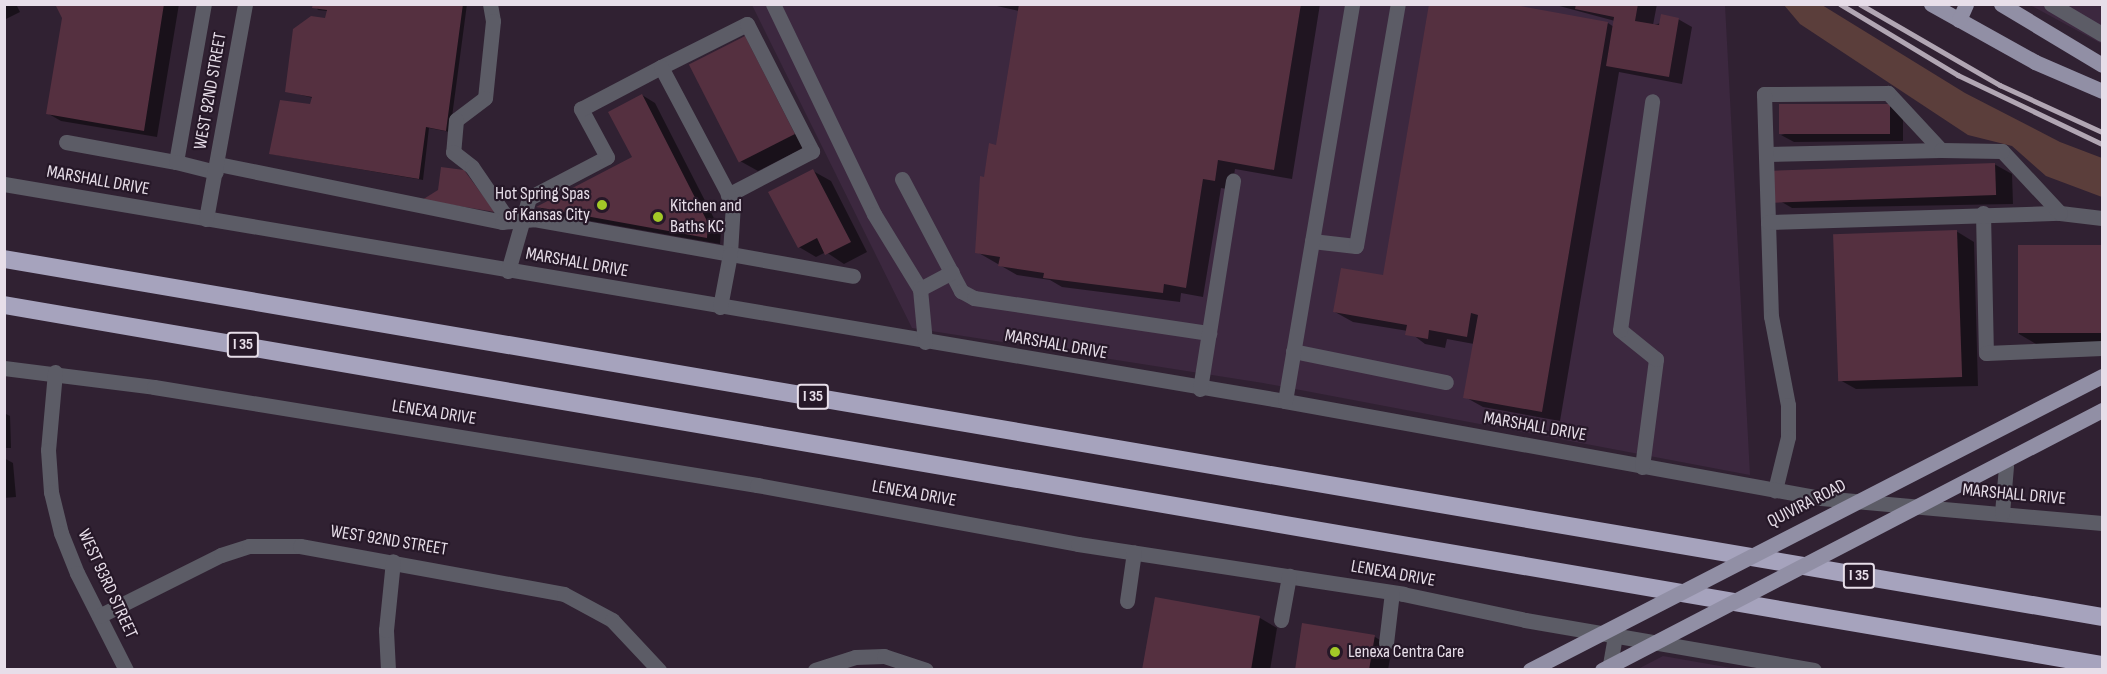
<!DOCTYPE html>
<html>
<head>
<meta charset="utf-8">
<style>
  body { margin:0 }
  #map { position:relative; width:2107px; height:674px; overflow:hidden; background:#302132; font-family:"Sofia Sans Condensed",sans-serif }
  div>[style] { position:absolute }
  .built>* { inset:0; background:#3c283f }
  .green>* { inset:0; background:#5b3e3b }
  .shadow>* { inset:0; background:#0007 }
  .building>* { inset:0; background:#553040; transform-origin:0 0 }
  .minor>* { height:15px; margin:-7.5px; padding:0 7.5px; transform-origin:7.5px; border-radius:7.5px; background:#5c5c66 }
  .major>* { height:15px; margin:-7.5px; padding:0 7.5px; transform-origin:7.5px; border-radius:7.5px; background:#918fa5 }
  .highway>* { height:18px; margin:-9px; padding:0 9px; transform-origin:9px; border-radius:9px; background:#a6a3bd }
  .rail>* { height:4.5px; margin:-2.25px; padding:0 2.25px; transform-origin:2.25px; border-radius:2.25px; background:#b1a6b3 }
  .major-bridge>* { height:15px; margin:-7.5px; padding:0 7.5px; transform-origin:7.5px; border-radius:7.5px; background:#918fa5 }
  .dots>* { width:16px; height:16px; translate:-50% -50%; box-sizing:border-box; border:3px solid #261828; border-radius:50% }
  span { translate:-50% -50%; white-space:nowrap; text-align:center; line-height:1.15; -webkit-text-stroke:4.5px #261828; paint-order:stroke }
  .shield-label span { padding:2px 4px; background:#261828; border:2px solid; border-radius:4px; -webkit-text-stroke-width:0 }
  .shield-label { font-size:16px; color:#e7dee9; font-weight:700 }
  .street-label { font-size:18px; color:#e7dee9 }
  .poi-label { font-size:18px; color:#e7dee9 }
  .right { translate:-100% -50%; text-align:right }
  .left { translate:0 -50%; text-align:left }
  .frame { position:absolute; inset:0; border:6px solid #e7dee9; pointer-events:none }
</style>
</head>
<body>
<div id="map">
  <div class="built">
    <i style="clip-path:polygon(752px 5px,1725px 5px,1750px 475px,1263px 383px,912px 328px)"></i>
    <i style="clip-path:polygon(2030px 5px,2102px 5px,2102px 44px)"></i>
    <i style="clip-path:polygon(1663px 656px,1737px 669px,1638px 669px)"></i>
  </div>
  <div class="green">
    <i style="clip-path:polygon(1784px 5px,1822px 5px,1965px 93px,2060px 142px,2102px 158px,2102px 197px,2046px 176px,2012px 146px,1968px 135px,1800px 24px)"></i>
  </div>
  <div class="shadow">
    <i style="clip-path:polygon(4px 4px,16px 4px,20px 12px,4px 20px)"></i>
    <i style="clip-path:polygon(56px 4px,179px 4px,157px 137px,61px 121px,47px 113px,63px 18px)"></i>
    <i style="clip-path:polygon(314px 4px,467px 4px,450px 132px,429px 128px,423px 180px,271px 154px,311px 106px,313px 98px,286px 91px,326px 20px,328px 11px,318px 10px)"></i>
    <i style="clip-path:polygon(988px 4px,1320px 4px,1292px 179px,1235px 169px,1232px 190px,1221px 188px,1203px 297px,1181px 293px,1180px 302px,1062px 287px,1050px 280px,1017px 275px,977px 252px,981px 178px,985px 179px,997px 146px,1019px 11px)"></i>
    <i style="clip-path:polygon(1552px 4px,1657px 4px,1653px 25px,1678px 19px,1692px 27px,1682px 84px,1619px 72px,1560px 421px,1483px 407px,1465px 397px,1474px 344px,1447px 339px,1445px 348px,1425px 344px,1408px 331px,1353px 322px,1335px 312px,1384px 277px,1608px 23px,1614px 27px,1615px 21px)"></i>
    <i style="clip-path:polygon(691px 65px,811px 144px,758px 171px,740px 161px)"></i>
    <i style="clip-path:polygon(642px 95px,655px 103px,721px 232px,720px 244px,551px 214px,539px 207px,634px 157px)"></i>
    <i style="clip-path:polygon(1889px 106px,1903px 113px,1903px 141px,1794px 142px,1781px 135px)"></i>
    <i style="clip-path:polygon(1994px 164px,2012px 174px,2013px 204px,1792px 208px,1775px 198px)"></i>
    <i style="clip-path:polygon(813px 171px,831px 181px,867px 252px,844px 264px,826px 252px,816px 257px,799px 247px)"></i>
    <i style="clip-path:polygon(1956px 231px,1974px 242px,1978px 386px,1856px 389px,1838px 379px)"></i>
    <i style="clip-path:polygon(2102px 246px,2102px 343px,2036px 344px,2019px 334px,2020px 248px)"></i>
    <i style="clip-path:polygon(4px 413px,10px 416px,11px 448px,4px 448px)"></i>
    <i style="clip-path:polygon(4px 458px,13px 463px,16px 497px,4px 498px)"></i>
    <i style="clip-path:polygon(1260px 618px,1277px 628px,1270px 670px,1143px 670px)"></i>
    <i style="clip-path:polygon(1304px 625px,1375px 637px,1392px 647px,1388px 670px,1297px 670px)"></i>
  </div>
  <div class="building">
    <i style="clip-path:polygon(55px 4px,164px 4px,144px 131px,46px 114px,62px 18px)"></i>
    <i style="clip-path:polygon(313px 4px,463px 4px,446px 131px,426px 127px,419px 179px,269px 154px,280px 100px,310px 104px,312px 97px,285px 92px,293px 29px,311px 16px,325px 18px,327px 10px,312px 8px)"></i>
    <i style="clip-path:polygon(1019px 4px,1301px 4px,1274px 170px,1218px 160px,1215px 181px,1203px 179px,1186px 288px,1164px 284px,1163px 293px,1043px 278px,1044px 273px,998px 266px,1000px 257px,975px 253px,980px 176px,984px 177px,989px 143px,996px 145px)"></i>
    <i style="clip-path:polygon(1429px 4px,1509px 4px,1608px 22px,1542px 412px,1463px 398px,1478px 315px,1471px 313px,1467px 337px,1429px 330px,1428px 339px,1405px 335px,1407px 325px,1333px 312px,1341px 268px,1383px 275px)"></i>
    <i style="clip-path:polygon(1576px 4px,1638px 4px,1635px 21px,1659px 25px,1661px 14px,1679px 18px,1669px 77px,1606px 66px,1614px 17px,1575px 9px)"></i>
    <i style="left:745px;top:36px;width:110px;height:63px;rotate:63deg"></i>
    <i style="clip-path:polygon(642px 94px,708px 223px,707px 238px,536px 207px,632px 157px,608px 112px)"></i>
    <i style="left:1890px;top:104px;width:30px;height:111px;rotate:90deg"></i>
    <i style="left:1995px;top:163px;width:32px;height:222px;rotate:88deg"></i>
    <i style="clip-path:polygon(441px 167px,464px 170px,495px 212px,422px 200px,438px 190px)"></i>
    <i style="clip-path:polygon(813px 169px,851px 242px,825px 255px,817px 238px,798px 248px,768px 192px)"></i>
    <i style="left:1957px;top:230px;width:147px;height:124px;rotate:88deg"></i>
    <i style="left:2102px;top:245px;width:88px;height:84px;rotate:90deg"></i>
    <i style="clip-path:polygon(1155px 597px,1260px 616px,1251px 670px,1142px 670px)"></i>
    <i style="clip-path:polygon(1302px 623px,1375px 635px,1369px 670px,1295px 670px)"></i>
  </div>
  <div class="minor">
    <i style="left:490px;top:4px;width:17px;rotate:80deg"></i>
    <i style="left:493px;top:21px;width:77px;rotate:95.9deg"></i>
    <i style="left:485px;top:98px;width:36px;rotate:143deg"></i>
    <i style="left:456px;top:120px;width:32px;rotate:95deg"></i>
    <i style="left:453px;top:152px;width:24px;rotate:38deg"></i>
    <i style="left:472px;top:167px;width:65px;rotate:55.6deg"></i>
    <i style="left:773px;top:4px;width:233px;rotate:64.3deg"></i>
    <i style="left:874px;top:214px;width:88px;rotate:58.5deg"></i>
    <i style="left:2051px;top:4px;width:59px;rotate:30.5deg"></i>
    <i style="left:661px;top:67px;width:96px;rotate:-26.6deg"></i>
    <i style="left:747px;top:24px;width:143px;rotate:62.9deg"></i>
    <i style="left:812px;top:151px;width:95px;rotate:152.4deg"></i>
    <i style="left:66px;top:142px;width:112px;rotate:10.3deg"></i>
    <i style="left:176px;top:162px;width:160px;rotate:-80deg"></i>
    <i style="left:1766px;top:154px;width:175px;rotate:-1.3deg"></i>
    <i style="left:1941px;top:150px;width:78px;rotate:-132.9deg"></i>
    <i style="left:1888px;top:93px;width:124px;rotate:179.5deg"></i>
    <i style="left:1764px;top:94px;width:128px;rotate:88.2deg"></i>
    <i style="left:1768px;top:222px;width:94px;rotate:88.2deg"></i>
    <i style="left:1771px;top:316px;width:91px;rotate:79.2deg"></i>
    <i style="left:1788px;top:405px;width:32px;rotate:90deg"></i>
    <i style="left:1788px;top:437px;width:55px;rotate:103.8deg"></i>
    <i style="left:176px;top:162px;width:41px;rotate:14deg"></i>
    <i style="left:218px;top:164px;width:290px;rotate:11.5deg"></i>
    <i style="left:502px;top:222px;width:32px;rotate:-5deg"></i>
    <i style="left:534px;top:219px;width:324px;rotate:10.1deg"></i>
    <i style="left:902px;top:179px;width:127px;rotate:62.2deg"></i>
    <i style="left:961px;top:291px;width:15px;rotate:28deg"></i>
    <i style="left:974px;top:298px;width:238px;rotate:8.5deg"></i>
    <i style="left:4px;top:184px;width:1299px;rotate:9.61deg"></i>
    <i style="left:1285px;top:401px;width:545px;rotate:10.26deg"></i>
    <i style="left:1821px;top:498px;width:282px;rotate:5.1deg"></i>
    <i style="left:1983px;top:213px;width:140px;rotate:88.8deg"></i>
    <i style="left:1986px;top:353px;width:116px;rotate:-2.5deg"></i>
    <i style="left:2060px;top:213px;width:42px;rotate:6.8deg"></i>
    <i style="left:206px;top:219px;width:219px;rotate:-79.7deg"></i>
    <i style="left:1768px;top:222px;width:292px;rotate:-1.8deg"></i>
    <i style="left:2060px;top:213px;width:85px;rotate:-133.1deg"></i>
    <i style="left:2002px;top:151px;width:61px;rotate:-179.1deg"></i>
    <i style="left:1312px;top:241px;width:44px;rotate:6.5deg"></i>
    <i style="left:1356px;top:246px;width:246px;rotate:-80.2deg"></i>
    <i style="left:508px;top:271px;width:76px;rotate:-74deg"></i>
    <i style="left:529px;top:198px;width:88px;rotate:-27.7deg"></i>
    <i style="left:607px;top:157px;width:55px;rotate:-118.4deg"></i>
    <i style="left:581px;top:109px;width:90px;rotate:-27.7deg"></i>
    <i style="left:661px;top:67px;width:154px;rotate:62.1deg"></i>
    <i style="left:733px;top:203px;width:51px;rotate:93.4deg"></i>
    <i style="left:730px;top:254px;width:54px;rotate:100.7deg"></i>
    <i style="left:925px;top:342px;width:53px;rotate:-95.4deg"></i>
    <i style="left:920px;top:289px;width:36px;rotate:-28deg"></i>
    <i style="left:1293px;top:351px;width:156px;rotate:11.5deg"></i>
    <i style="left:4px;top:368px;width:151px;rotate:7.2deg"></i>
    <i style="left:154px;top:387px;width:611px;rotate:9.23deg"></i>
    <i style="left:757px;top:485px;width:326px;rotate:10.4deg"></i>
    <i style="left:1078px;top:544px;width:329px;rotate:8.7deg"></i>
    <i style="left:1403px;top:594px;width:125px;rotate:12deg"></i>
    <i style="left:1525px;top:620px;width:293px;rotate:9.8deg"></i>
    <i style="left:55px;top:372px;width:78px;rotate:95.1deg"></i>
    <i style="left:48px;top:450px;width:42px;rotate:85.9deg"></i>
    <i style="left:51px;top:492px;width:42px;rotate:76.3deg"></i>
    <i style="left:61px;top:533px;width:43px;rotate:68.2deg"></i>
    <i style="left:77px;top:573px;width:109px;rotate:63.2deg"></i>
    <i style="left:1200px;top:389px;width:211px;rotate:-81deg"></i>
    <i style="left:1285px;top:401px;width:403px;rotate:-80.4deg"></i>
    <i style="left:1642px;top:467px;width:109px;rotate:-82.6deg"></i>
    <i style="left:1656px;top:359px;width:46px;rotate:-141.1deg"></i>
    <i style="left:1620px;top:330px;width:231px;rotate:-82deg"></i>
    <i style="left:2002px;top:513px;width:47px;rotate:-85.1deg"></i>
    <i style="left:1127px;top:601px;width:49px;rotate:-81.9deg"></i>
    <i style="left:99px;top:616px;width:136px;rotate:-26.6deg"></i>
    <i style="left:221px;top:555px;width:29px;rotate:-18deg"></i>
    <i style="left:249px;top:546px;width:51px"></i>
    <i style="left:300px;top:546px;width:268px;rotate:10.3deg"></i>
    <i style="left:564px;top:594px;width:55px;rotate:28.4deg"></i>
    <i style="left:612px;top:620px;width:69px;rotate:46.8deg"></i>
    <i style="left:1281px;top:620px;width:45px;rotate:-79.7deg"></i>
    <i style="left:1386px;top:643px;width:51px;rotate:-83.3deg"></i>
    <i style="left:388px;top:670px;width:40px;rotate:-92.9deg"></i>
    <i style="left:386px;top:630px;width:69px;rotate:-84.2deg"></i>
    <i style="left:815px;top:670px;width:42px;rotate:-18deg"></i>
    <i style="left:855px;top:657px;width:29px;rotate:-2deg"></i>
    <i style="left:884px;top:656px;width:44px;rotate:18.4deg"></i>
    <i style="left:1609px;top:670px;width:35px;rotate:-80deg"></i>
  </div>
  <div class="major">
    <i style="left:1931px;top:4px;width:119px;rotate:29.1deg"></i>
    <i style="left:2035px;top:62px;width:73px;rotate:23.4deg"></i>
    <i style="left:2001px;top:4px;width:118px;rotate:31.1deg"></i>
    <i style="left:1959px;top:20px;width:17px;rotate:-66deg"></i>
  </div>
  <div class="highway">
    <i style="left:4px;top:259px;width:2128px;rotate:9.68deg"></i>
    <i style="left:4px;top:305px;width:2129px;rotate:9.74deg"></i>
  </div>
  <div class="rail">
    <i style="left:1840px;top:4px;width:138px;rotate:31deg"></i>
    <i style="left:1958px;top:75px;width:160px;rotate:25.6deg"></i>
    <i style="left:1860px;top:4px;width:162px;rotate:30.1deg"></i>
    <i style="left:2000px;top:85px;width:112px;rotate:24.7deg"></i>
  </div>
  <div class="major-bridge">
    <i style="left:1530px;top:670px;width:643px;rotate:-27.2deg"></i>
    <i style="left:1602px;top:670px;width:564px;rotate:-27.47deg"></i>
  </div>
  <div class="dots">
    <i style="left:602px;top:205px;background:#a3c927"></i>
    <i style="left:658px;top:217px;background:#a3c927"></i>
    <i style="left:1335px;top:652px;background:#a3c927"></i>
  </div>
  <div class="shield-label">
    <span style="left:243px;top:345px">I 35</span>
    <span style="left:813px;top:397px">I 35</span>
    <span style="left:1859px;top:576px">I 35</span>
  </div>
  <div class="street-label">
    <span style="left:211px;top:91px;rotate:-80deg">WEST 92ND STREET</span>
    <span style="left:98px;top:181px;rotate:10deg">MARSHALL DRIVE</span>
    <span style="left:577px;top:263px;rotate:10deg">MARSHALL DRIVE</span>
    <span style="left:1056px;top:345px;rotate:10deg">MARSHALL DRIVE</span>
    <span style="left:434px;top:413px;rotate:9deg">LENEXA DRIVE</span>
    <span style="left:1535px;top:427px;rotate:10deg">MARSHALL DRIVE</span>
    <span style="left:914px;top:494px;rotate:10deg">LENEXA DRIVE</span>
    <span style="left:2014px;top:495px;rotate:5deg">MARSHALL DRIVE</span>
    <span style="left:1807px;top:504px;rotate:-27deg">QUIVIRA ROAD</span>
    <span style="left:389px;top:541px;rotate:9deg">WEST 92ND STREET</span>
    <span style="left:1393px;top:574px;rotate:10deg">LENEXA DRIVE</span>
    <span style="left:107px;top:584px;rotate:65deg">WEST 93RD STREET</span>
  </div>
  <div class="poi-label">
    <span class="right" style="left:590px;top:205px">Hot Spring Spas<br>of Kansas City</span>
    <span class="left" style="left:670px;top:217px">Kitchen and<br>Baths KC</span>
    <span class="left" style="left:1348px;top:652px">Lenexa Centra Care</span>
  </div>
  <div class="frame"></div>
</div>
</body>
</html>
